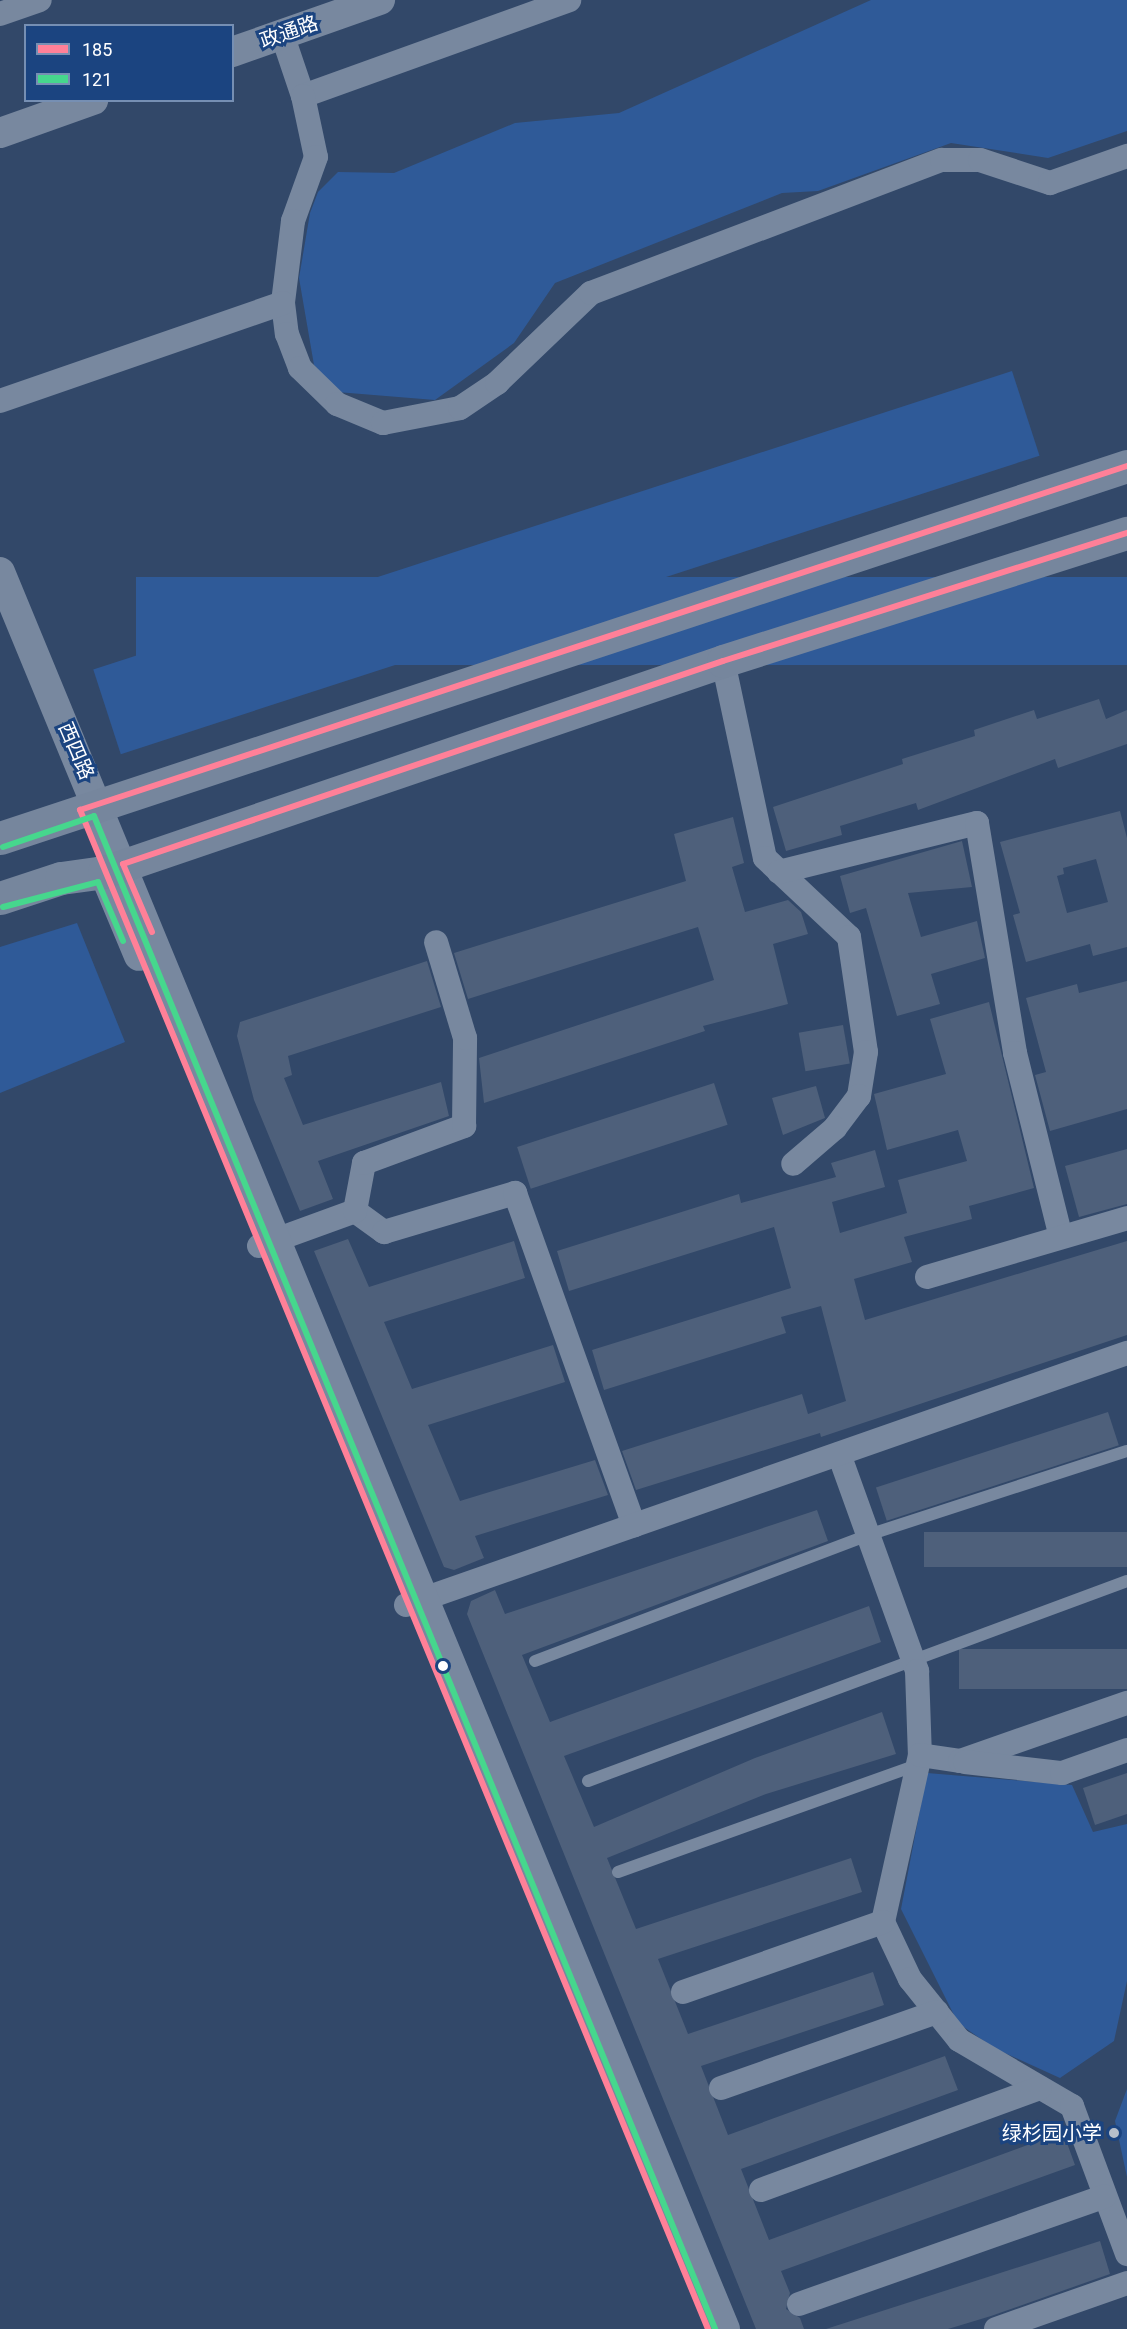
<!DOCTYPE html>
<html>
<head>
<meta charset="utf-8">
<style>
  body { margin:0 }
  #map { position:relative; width:1127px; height:2329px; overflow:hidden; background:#324869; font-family:Roboto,"Noto Sans SC",sans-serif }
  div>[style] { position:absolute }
  .green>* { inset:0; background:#2f5a98; transform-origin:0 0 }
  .building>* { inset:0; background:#4e607b; transform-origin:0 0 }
  .service>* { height:12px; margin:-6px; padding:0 6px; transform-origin:6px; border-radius:6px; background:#78889f }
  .minor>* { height:24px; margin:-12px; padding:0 12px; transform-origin:12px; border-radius:12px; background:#78889f }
  .tertiary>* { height:30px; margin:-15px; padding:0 15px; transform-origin:15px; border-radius:15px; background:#78889f }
  .primary>* { height:33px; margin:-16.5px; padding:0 16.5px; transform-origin:16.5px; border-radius:16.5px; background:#76869d }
  .bus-1>* { height:6px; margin:-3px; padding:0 3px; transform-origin:3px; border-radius:3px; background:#ff8098 }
  .bus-2>* { height:6px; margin:-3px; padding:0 3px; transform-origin:3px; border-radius:3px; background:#46d78d }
  .dots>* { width:16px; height:16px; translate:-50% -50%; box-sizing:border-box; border:3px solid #1b4480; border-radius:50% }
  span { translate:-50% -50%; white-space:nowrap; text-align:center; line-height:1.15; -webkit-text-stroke:6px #1b4480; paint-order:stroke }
  .street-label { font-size:20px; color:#fff }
  .poi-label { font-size:20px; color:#fff }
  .right { translate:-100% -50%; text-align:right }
  .legend { position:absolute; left:24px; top:24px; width:210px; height:78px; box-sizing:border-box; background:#1b4480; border:2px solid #768fb3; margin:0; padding:8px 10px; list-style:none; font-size:18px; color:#fff }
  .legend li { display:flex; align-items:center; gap:12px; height:30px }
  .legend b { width:30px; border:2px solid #768fb3 }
</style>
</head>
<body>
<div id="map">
  <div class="green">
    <i style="clip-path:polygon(871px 0,1127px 0,1127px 131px,1048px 158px,951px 143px,818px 191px,782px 193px,555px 283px,514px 343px,435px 400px,337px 392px,314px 365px,299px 278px,310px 213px,318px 192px,338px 172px,394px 173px,515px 123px,619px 113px)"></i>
    <i style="left:1012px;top:371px;width:89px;height:966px;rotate:72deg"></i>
    <i style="left:1127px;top:577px;width:88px;height:991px;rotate:90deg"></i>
    <i style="clip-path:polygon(77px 923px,125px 1042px,0 1093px,0 947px)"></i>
    <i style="clip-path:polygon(927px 1773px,1072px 1785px,1093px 1832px,1127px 1824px,1127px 1981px,1114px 2041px,1060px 2078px,994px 2048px,958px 2023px,901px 1909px)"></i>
    <i style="clip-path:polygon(1127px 2089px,1127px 2177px,1115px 2121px)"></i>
  </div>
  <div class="building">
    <i style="clip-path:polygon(1099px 699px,1106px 719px,1127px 710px,1127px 744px,1058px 768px,1055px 759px,918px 810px,916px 803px,840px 826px,842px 835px,786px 851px,773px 807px,903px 764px,902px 759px,975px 736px,974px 730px,1034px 710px,1037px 719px)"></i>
    <i style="clip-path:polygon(evenodd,1120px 811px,1127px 838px,1127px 947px,1093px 956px,1090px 944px,1026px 962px,1013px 915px,1020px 913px,1000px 842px,1120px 811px,1096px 859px,1108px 902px,1067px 913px,1057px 876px,1064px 874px,1063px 868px,1096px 859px)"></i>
    <i style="clip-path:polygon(733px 817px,744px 863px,732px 867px,745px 912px,788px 900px,801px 912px,808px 934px,773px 944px,788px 1004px,703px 1026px,705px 1031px,484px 1103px,479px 1058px,714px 980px,698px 927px,468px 999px,454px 953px,686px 881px,674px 834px)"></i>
    <i style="clip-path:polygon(962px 841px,972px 887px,908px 893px,921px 937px,977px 921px,985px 958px,931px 974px,940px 1004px,897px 1016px,866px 908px,850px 913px,840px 876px)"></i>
    <i style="clip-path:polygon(427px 961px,441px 1007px,288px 1056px,292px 1075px,284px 1078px,303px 1125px,441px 1082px,449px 1116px,318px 1161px,333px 1199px,300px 1211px,254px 1100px,237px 1036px,240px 1022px)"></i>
    <i style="clip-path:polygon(1127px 981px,1127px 1109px,1050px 1131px,1035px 1075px,1046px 1072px,1026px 998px,1077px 984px,1079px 993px)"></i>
    <i style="clip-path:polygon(989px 1002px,1034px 1188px,969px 1206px,972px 1219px,904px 1237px,912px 1262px,854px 1279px,865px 1320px,1127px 1241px,1127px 1335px,821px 1437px,820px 1433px,636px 1490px,622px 1451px,802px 1394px,808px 1414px,846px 1401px,821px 1306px,781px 1317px,786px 1333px,604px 1390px,592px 1350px,791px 1288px,774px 1227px,569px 1291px,557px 1251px,739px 1194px,741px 1203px,836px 1177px,831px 1163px,875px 1150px,885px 1187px,832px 1202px,840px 1233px,907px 1213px,898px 1180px,967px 1161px,958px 1130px,887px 1150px,874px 1094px,946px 1074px,930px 1019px)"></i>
    <i style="left:843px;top:1025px;width:39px;height:45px;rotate:80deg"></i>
    <i style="left:714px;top:1083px;width:44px;height:207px;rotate:72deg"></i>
    <i style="clip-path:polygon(816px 1086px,825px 1118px,783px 1135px,772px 1098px)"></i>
    <i style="clip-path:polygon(1127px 1149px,1127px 1204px,1079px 1217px,1065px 1166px)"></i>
    <i style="clip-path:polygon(348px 1239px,369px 1287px,514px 1241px,525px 1278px,384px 1322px,412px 1389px,553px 1345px,565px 1382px,428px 1425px,460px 1501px,595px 1460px,608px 1495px,475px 1536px,484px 1558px,454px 1570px,444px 1567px,314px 1251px)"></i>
    <i style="left:1108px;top:1412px;width:35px;height:244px;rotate:72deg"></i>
    <i style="clip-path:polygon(817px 1510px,828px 1541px,522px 1655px,550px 1722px,869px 1606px,881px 1642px,564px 1756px,594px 1827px,755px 1758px,882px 1712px,896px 1754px,766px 1794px,607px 1858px,636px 1929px,851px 1858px,862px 1892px,658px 1959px,688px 2034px,873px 1972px,884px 2005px,701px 2066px,728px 2135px,945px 2056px,958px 2090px,741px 2169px,769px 2240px,1063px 2132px,1075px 2165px,781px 2271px,790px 2293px,786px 2309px,800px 2318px,804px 2329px,756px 2329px,467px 1614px,471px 1601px,495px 1590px,505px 1614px)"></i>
    <i style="left:1127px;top:1532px;width:35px;height:203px;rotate:90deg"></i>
    <i style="left:1127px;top:1649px;width:40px;height:168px;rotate:90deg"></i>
    <i style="clip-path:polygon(1127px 1773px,1127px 1814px,1095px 1825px,1083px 1788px)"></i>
    <i style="clip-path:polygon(1100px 2241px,1110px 2274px,991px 2316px,948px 2329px,826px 2329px)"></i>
  </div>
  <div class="service">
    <i style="left:535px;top:1661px;width:356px;rotate:-20.7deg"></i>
    <i style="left:868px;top:1535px;width:272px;rotate:-18deg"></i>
    <i style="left:588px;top:1781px;width:575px;rotate:-20.36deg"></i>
    <i style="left:618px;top:1872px;width:318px;rotate:-19.7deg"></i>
  </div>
  <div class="minor">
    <i style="left:0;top:14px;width:42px;rotate:-19.3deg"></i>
    <i style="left:282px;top:34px;width:65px;rotate:71.3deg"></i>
    <i style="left:303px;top:96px;width:283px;rotate:-19.8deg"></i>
    <i style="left:303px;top:96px;width:62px;rotate:78deg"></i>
    <i style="left:316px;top:157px;width:68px;rotate:109.8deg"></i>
    <i style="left:293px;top:221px;width:83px;rotate:97deg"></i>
    <i style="left:283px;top:303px;width:31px;rotate:83deg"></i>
    <i style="left:287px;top:334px;width:36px;rotate:69deg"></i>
    <i style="left:300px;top:368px;width:52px;rotate:44.2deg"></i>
    <i style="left:337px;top:404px;width:50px;rotate:22.4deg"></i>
    <i style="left:383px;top:423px;width:78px;rotate:-11deg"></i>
    <i style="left:460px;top:408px;width:45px;rotate:-34deg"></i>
    <i style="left:497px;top:383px;width:130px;rotate:-43.8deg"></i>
    <i style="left:591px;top:293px;width:375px;rotate:-20.8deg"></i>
    <i style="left:942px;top:160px;width:38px"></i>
    <i style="left:980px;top:160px;width:74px;rotate:18.2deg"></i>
    <i style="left:1050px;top:183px;width:82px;rotate:-19.3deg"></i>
    <i style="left:0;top:401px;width:299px;rotate:-19.1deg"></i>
    <i style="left:723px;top:661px;width:201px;rotate:78deg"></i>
    <i style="left:765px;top:858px;width:115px;rotate:43.2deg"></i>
    <i style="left:849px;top:937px;width:116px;rotate:81.6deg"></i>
    <i style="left:866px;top:1052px;width:45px;rotate:99deg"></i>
    <i style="left:859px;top:1096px;width:40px;rotate:127deg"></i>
    <i style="left:835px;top:1128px;width:55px;rotate:139.4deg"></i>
    <i style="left:779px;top:872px;width:204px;rotate:-13.9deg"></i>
    <i style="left:977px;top:823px;width:233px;rotate:80.6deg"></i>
    <i style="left:1015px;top:1053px;width:187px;rotate:76deg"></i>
    <i style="left:355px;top:1211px;width:36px;rotate:36deg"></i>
    <i style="left:384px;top:1232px;width:137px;rotate:-16.6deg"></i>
    <i style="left:515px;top:1193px;width:353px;rotate:70.3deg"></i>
    <i style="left:259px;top:1246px;width:102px;rotate:-20deg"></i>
    <i style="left:355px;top:1211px;width:49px;rotate:-79.4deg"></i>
    <i style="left:364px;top:1163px;width:107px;rotate:-20.3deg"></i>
    <i style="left:464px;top:1126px;width:88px;rotate:-89.3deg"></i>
    <i style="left:465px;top:1038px;width:100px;rotate:-106.8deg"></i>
    <i style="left:927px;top:1277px;width:209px;rotate:-16.4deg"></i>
    <i style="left:839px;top:1454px;width:231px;rotate:70.2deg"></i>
    <i style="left:917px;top:1671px;width:84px;rotate:88deg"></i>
    <i style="left:920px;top:1755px;width:171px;rotate:102.5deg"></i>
    <i style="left:883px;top:1922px;width:63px;rotate:64.7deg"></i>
    <i style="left:910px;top:1979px;width:78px;rotate:51.2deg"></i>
    <i style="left:959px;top:2040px;width:131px;rotate:30.3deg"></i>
    <i style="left:1072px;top:2106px;width:158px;rotate:69.6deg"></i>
    <i style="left:406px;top:1605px;width:764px;rotate:-19.27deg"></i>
    <i style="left:920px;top:1755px;width:40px;rotate:8.5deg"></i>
    <i style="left:960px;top:1761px;width:177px;rotate:-19.2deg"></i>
    <i style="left:965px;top:1762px;width:98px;rotate:6.5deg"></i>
    <i style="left:1062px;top:1773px;width:69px;rotate:-19.5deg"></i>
    <i style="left:683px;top:1992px;width:212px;rotate:-19.3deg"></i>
    <i style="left:721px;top:2088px;width:229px;rotate:-19.4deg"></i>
    <i style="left:761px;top:2190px;width:297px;rotate:-20.1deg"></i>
    <i style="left:799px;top:2304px;width:324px;rotate:-19.4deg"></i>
    <i style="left:996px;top:2329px;width:139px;rotate:-19.3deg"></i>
  </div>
  <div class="tertiary">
    <i style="left:232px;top:52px;width:157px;rotate:-19.4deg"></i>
    <i style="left:0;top:133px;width:99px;rotate:-19.5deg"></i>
    <i style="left:0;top:572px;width:1901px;rotate:67.58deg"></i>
    <i style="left:103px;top:870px;width:93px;rotate:67.3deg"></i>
  </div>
  <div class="primary">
    <i style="left:0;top:838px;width:1187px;rotate:-18.27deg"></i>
    <i style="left:0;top:898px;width:64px;rotate:-18.2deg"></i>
    <i style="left:61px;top:878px;width:43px;rotate:-7.9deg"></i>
    <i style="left:104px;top:872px;width:654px;rotate:-18.82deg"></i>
    <i style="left:723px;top:661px;width:424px;rotate:-17.6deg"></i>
  </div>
  <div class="bus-1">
    <i style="left:152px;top:932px;width:74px;rotate:-113.1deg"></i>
    <i style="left:123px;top:864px;width:633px;rotate:-18.69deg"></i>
    <i style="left:723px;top:661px;width:424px;rotate:-17.6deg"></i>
    <i style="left:708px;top:2329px;width:1644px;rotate:-112.46deg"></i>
    <i style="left:80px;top:810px;width:1102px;rotate:-18.19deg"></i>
  </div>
  <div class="bus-2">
    <i style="left:3px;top:847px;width:96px;rotate:-18.8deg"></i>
    <i style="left:94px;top:816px;width:1635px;rotate:67.68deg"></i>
    <i style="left:3px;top:907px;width:98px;rotate:-14.7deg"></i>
    <i style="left:98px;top:882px;width:64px;rotate:67deg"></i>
  </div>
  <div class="dots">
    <i style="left:443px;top:1666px;background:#fff"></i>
    <i style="left:1114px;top:2133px;background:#b7bfca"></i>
  </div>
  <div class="street-label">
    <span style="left:289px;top:32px;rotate:-19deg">政通路</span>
    <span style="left:76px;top:751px;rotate:67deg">西四路</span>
  </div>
  <div class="poi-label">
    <span class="right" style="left:1102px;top:2133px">绿杉园小学</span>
  </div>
  <ul class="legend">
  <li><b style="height:8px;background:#ff8098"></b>185</li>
  <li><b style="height:8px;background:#46d78d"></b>121</li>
  </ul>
</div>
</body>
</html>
